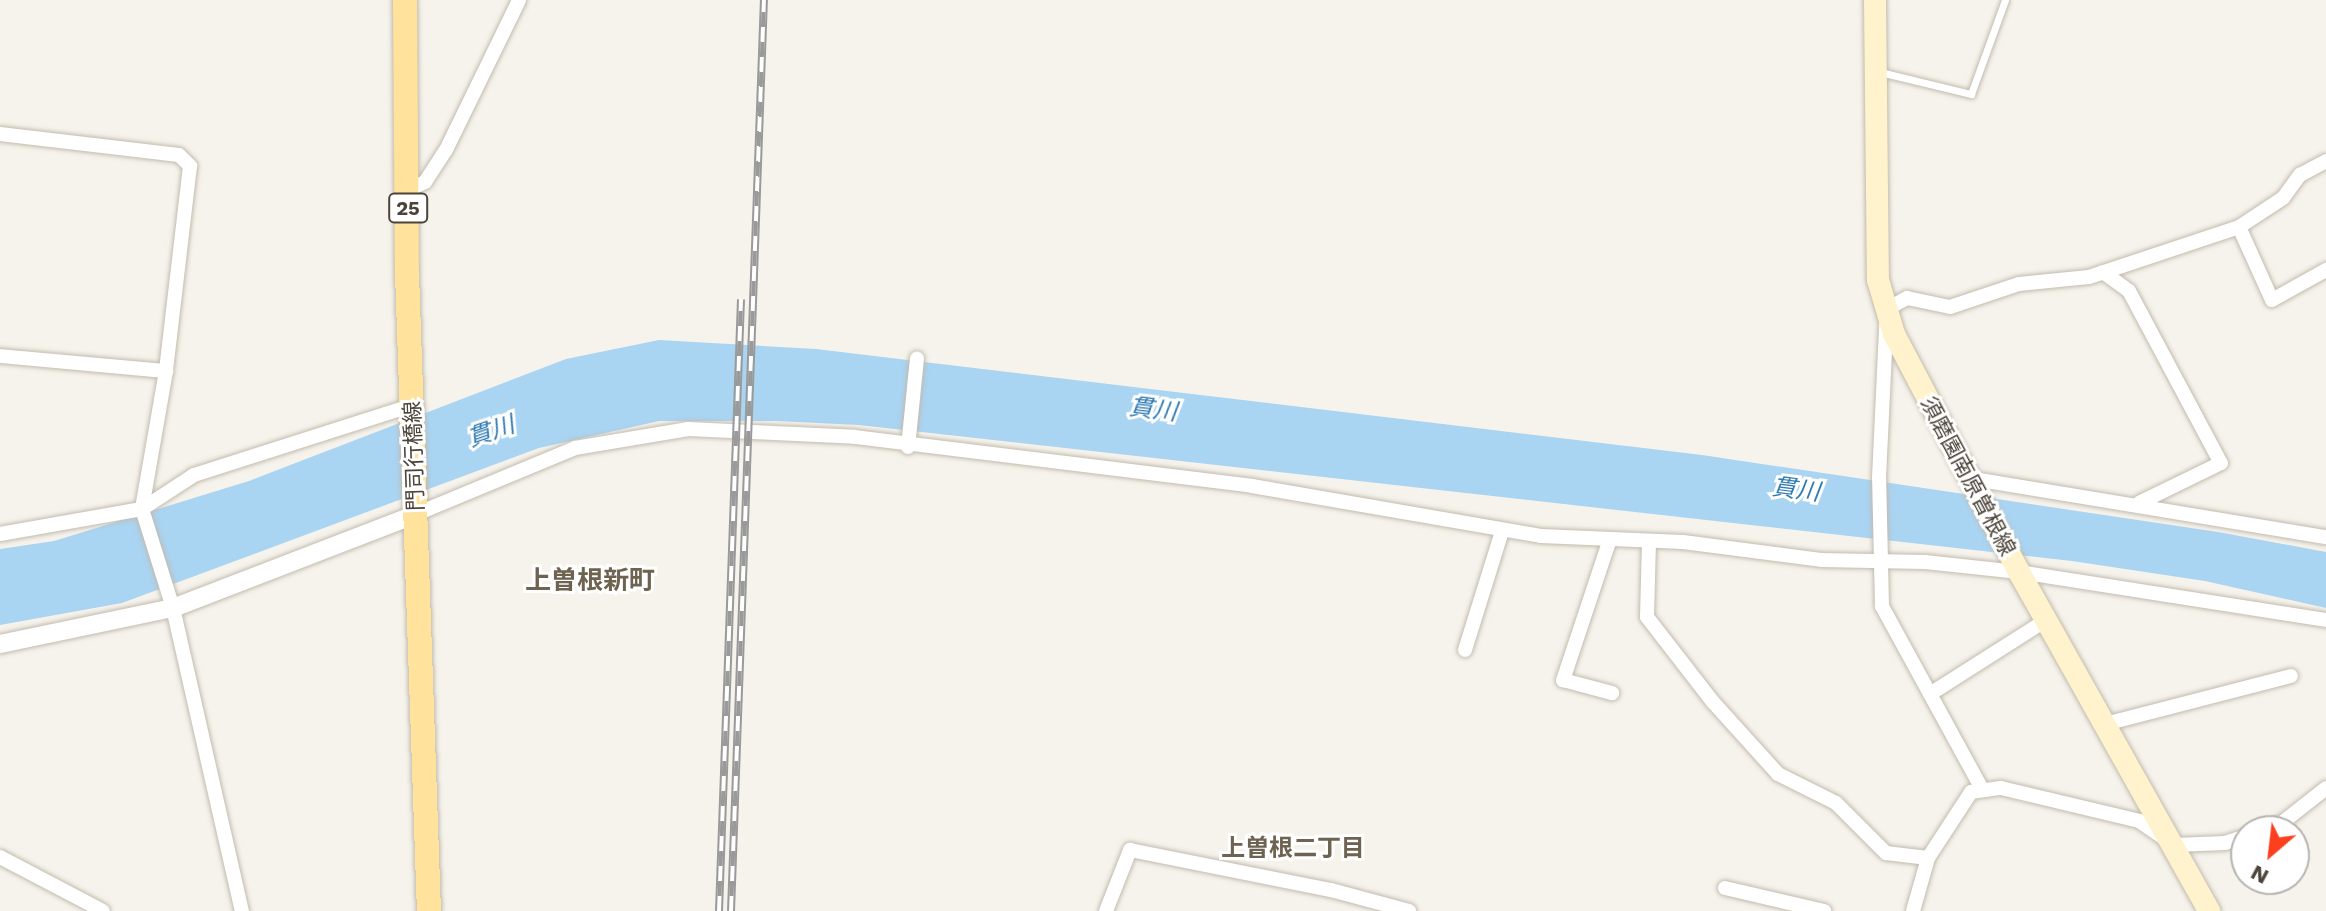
<!DOCTYPE html>
<html>
<head>
<meta charset="utf-8">
<style>
  body { margin:0 }
  #map { position:relative; width:2326px; height:911px; overflow:hidden; background:#f6f3ec; font-family:"Work Sans","Noto Sans JP",sans-serif }
  div>[style] { position:absolute }
  .water>* { inset:0; background:#a9d4f2 }
  .roads { filter:drop-shadow(0 0 2px #c2bbae) drop-shadow(0 0 2px #c2bbae) }
  .service>* { height:7px; margin:-3.5px; padding:0 3.5px; transform-origin:3.5px; border-radius:3.5px; background:#fff }
  .minor>* { height:14px; margin:-7px; padding:0 7px; transform-origin:7px; border-radius:7px; background:#fff }
  .tertiary>* { height:18px; margin:-9px; padding:0 9px; transform-origin:9px; border-radius:9px; background:#fff }
  .secondary>* { height:22px; margin:-11px; padding:0 11px; transform-origin:11px; border-radius:11px; background:#fff3cd }
  .primary>* { height:24px; margin:-12px; padding:0 12px; transform-origin:12px; border-radius:12px; background:#ffe39c }
  .rail>* { height:8px; margin-top:-4px; transform-origin:0; background:repeating-linear-gradient(90deg,#fff 0 15px,#9a9a9a 0 30px); box-sizing:border-box; border-block:2px solid #9a9a9a }
  span { translate:-50% -50%; white-space:nowrap; text-align:center; line-height:1.15; -webkit-text-stroke:6px #fff; paint-order:stroke }
  .shield-label span { padding:2px 6px; background:#fff; border:2px solid; border-radius:6px; -webkit-text-stroke-width:0 }
  .shield-label { font-size:20px; color:#4b4439; font-weight:700 }
  .street-label { font-size:22px; color:#4b4439 }
  .water-label { font-size:24px; color:#2e7ab2; font-style:italic }
  .neighbourhood-label { font-size:24px; color:#6e6250; font-weight:700 }
  .quarter-label { font-size:26px; color:#6e6250; font-weight:700 }
  .north { position:absolute; left:2230px; top:815px; width:80px; height:80px; box-sizing:border-box; background:#fff; border:2px solid #b7b4b0; border-radius:50%; rotate:208deg; font-size:22px; font-weight:700; line-height:32px; text-align:center; color:#4b4439 }
  .north::after { content:''; display:block; margin:auto; width:28px; height:36px; background:#fc3f1d; clip-path:polygon(50% 0,100% 100%,50% 72%,0 100%) }
</style>
</head>
<body>
<div id="map">
  <div class="water">
    <i style="clip-path:polygon(659px 340px,816px 349px,1702px 455px,2218px 532px,2326px 552px,2326px 608px,2205px 581px,2072px 561px,859px 425px,776px 421px,659px 421px,539px 448px,122px 603px,0 625px,0 549px,54px 541px,249px 481px,566px 359px)"></i>
  </div>
  <div class="roads">
    <div class="service">
      <i style="left:1880px;top:72px;width:94px;rotate:13.6deg"></i>
      <i style="left:1971px;top:94px;width:100px;rotate:-70.1deg"></i>
    </div>
    <div class="minor">
      <i style="left:0;top:134px;width:180px;rotate:6.7deg"></i>
      <i style="left:179px;top:155px;width:16px;rotate:45deg"></i>
      <i style="left:190px;top:166px;width:206px;rotate:96.7deg"></i>
      <i style="left:166px;top:371px;width:140px;rotate:99.9deg"></i>
      <i style="left:142px;top:509px;width:104px;rotate:72.6deg"></i>
      <i style="left:173px;top:608px;width:311px;rotate:77.2deg"></i>
      <i style="left:408px;top:190px;width:19px;rotate:-25deg"></i>
      <i style="left:425px;top:182px;width:38px;rotate:-57deg"></i>
      <i style="left:446px;top:150px;width:167px;rotate:-64deg"></i>
      <i style="left:2239px;top:227px;width:80px;rotate:65.7deg"></i>
      <i style="left:2272px;top:300px;width:62px;rotate:-29.1deg"></i>
      <i style="left:2103px;top:272px;width:32px;rotate:36deg"></i>
      <i style="left:2129px;top:291px;width:195px;rotate:61.9deg"></i>
      <i style="left:2221px;top:463px;width:91px;rotate:154deg"></i>
      <i style="left:0;top:356px;width:167px;rotate:5.2deg"></i>
      <i style="left:908px;top:447px;width:89px;rotate:-84.2deg"></i>
      <i style="left:1968px;top:478px;width:363px;rotate:9.4deg"></i>
      <i style="left:416px;top:514px;width:172px;rotate:-22.5deg"></i>
      <i style="left:575px;top:448px;width:115px;rotate:-9.5deg"></i>
      <i style="left:688px;top:429px;width:167px;rotate:2.7deg"></i>
      <i style="left:855px;top:437px;width:400px;rotate:7deg"></i>
      <i style="left:1252px;top:486px;width:293px;rotate:9.8deg"></i>
      <i style="left:1541px;top:536px;width:142px;rotate:2.4deg"></i>
      <i style="left:1683px;top:542px;width:139px;rotate:7.4deg"></i>
      <i style="left:1821px;top:560px;width:104px;rotate:1.1deg"></i>
      <i style="left:1925px;top:562px;width:95px;rotate:6.1deg"></i>
      <i style="left:2019px;top:572px;width:311px;rotate:8.9deg"></i>
      <i style="left:0;top:534px;width:144px;rotate:-10deg"></i>
      <i style="left:142px;top:509px;width:62px;rotate:-33.2deg"></i>
      <i style="left:194px;top:475px;width:230px;rotate:-17.7deg"></i>
      <i style="left:1610px;top:539px;width:149px;rotate:108.4deg"></i>
      <i style="left:1563px;top:680px;width:51px;rotate:14.9deg"></i>
      <i style="left:1649px;top:541px;width:76px;rotate:91.5deg"></i>
      <i style="left:1647px;top:617px;width:108px;rotate:52.2deg"></i>
      <i style="left:1713px;top:702px;width:97px;rotate:47.9deg"></i>
      <i style="left:1778px;top:774px;width:65px;rotate:26.6deg"></i>
      <i style="left:1836px;top:803px;width:71px;rotate:45deg"></i>
      <i style="left:1886px;top:853px;width:42px;rotate:6.8deg"></i>
      <i style="left:1465px;top:650px;width:125px;rotate:-72.7deg"></i>
      <i style="left:1930px;top:694px;width:138px;rotate:-32.5deg"></i>
      <i style="left:2105px;top:724px;width:192px;rotate:-14.5deg"></i>
      <i style="left:1982px;top:789px;width:209px;rotate:-118.7deg"></i>
      <i style="left:1882px;top:606px;width:128px;rotate:-91.3deg"></i>
      <i style="left:1879px;top:478px;width:169px;rotate:-87.3deg"></i>
      <i style="left:1887px;top:309px;width:23px;rotate:-29deg"></i>
      <i style="left:1907px;top:298px;width:44px;rotate:11.8deg"></i>
      <i style="left:1950px;top:307px;width:73px;rotate:-18.4deg"></i>
      <i style="left:2019px;top:284px;width:70px;rotate:-5.7deg"></i>
      <i style="left:2089px;top:277px;width:158px;rotate:-18.4deg"></i>
      <i style="left:2239px;top:227px;width:53px;rotate:-33.4deg"></i>
      <i style="left:2283px;top:198px;width:29px;rotate:-54deg"></i>
      <i style="left:2300px;top:175px;width:30px;rotate:-28deg"></i>
      <i style="left:2261px;top:831px;width:24px;rotate:-22deg"></i>
      <i style="left:2283px;top:822px;width:55px;rotate:-38.3deg"></i>
      <i style="left:0;top:857px;width:116px;rotate:27.7deg"></i>
      <i style="left:1725px;top:888px;width:102px;rotate:13.1deg"></i>
      <i style="left:1106px;top:911px;width:66px;rotate:-68.5deg"></i>
      <i style="left:1130px;top:850px;width:205px;rotate:11.3deg"></i>
      <i style="left:1331px;top:890px;width:81px;rotate:15.1deg"></i>
      <i style="left:1913px;top:911px;width:55px;rotate:-74.2deg"></i>
      <i style="left:1928px;top:858px;width:79px;rotate:-56.9deg"></i>
      <i style="left:1971px;top:792px;width:30px;rotate:-8deg"></i>
      <i style="left:2001px;top:788px;width:142px;rotate:13.4deg"></i>
      <i style="left:2139px;top:821px;width:42px;rotate:34.4deg"></i>
      <i style="left:2174px;top:845px;width:51px;rotate:-2.2deg"></i>
      <i style="left:2225px;top:843px;width:22px;rotate:-18deg"></i>
    </div>
    <div class="tertiary">
      <i style="left:0;top:644px;width:177px;rotate:-11.8deg"></i>
      <i style="left:173px;top:608px;width:261px;rotate:-21.1deg"></i>
    </div>
    <div class="secondary">
      <i style="left:1875px;top:0;width:280px;rotate:89.4deg"></i>
      <i style="left:1878px;top:280px;width:56px;rotate:73.5deg"></i>
      <i style="left:1894px;top:334px;width:269px;rotate:62.3deg"></i>
      <i style="left:2019px;top:572px;width:389px;rotate:60.7deg"></i>
    </div>
    <div class="primary">
      <i style="left:405px;top:0;width:273px;rotate:89.6deg"></i>
      <i style="left:407px;top:273px;width:638px;rotate:88.03deg"></i>
    </div>
  </div>
  <div class="rail">
    <i style="left:719px;top:911px;width:612px;rotate:-87.94deg"></i>
    <i style="left:731px;top:911px;width:912px;rotate:-87.93deg"></i>
  </div>
  <div class="shield-label">
    <span style="left:408px;top:208px">25</span>
  </div>
  <div class="street-label">
    <span style="left:414px;top:456px;rotate:-92deg">門司行橋線</span>
    <span style="left:1968px;top:476px;rotate:62deg">須磨園南原曽根線</span>
  </div>
  <div class="water-label">
    <span style="left:1153px;top:410px;rotate:7deg">貫川</span>
    <span style="left:491px;top:432px;rotate:-19deg">貫川</span>
    <span style="left:1796px;top:490px;rotate:7deg">貫川</span>
  </div>
  <div class="neighbourhood-label">
    <span style="left:1293px;top:849px">上曽根二丁目</span>
  </div>
  <div class="quarter-label">
    <span style="left:590px;top:581px">上曽根新町</span>
  </div>
  <div class="north">N</div>
</div>
</body>
</html>
